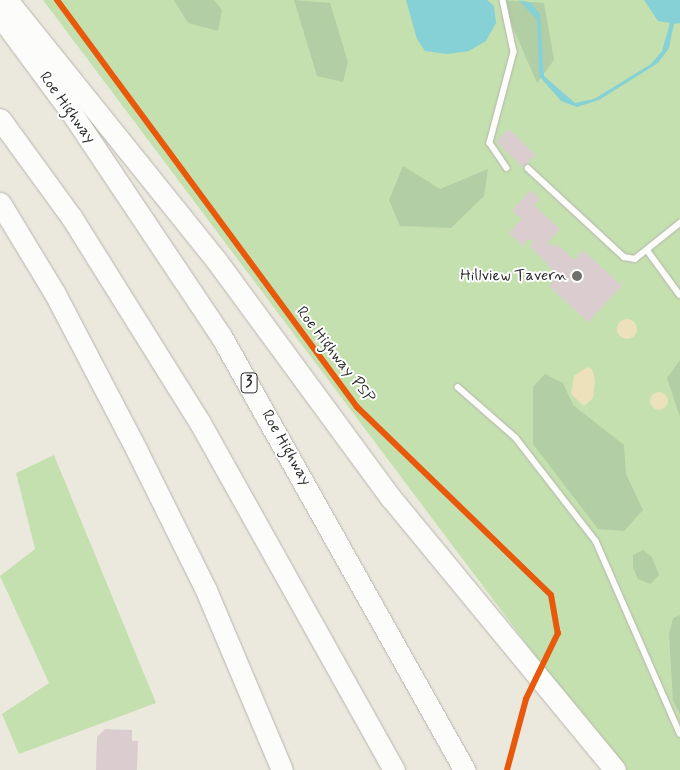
<!DOCTYPE html>
<html>
<head>
<meta charset="utf-8">
<style>
  body { margin:0 }
  #map { position:relative; width:680px; height:770px; overflow:hidden; background:#ebe9de; font-family:Mynerve,sans-serif }
  div>[style] { position:absolute }
  .green>* { inset:0; background:#c4e0af }
  .forest>* { inset:0; background:#b2cea4 }
  .sand>* { inset:0; background:#ede1bb }
  .round { border-radius:50% }
  .water>* { inset:0; background:#86d1d6 }
  .building>* { inset:0; background:#dacccf; transform-origin:0 0 }
  .roads { filter:drop-shadow(0 0 1px #b6b4ae) drop-shadow(0 0 1px #b6b4ae) }
  .service>* { height:5.5px; margin:-2.75px; padding:0 2.75px; transform-origin:2.75px; border-radius:2.75px; background:#fcfcfa }
  .motorway>* { height:21px; margin:-10.5px; padding:0 10.5px; transform-origin:10.5px; border-radius:10.5px; background:#fcfcfa }
  .cycleway>* { height:6px; margin:-3px; padding:0 3px; transform-origin:3px; border-radius:3px; background:#e8590c }
  .dots>* { width:14px; height:14px; translate:-50% -50%; box-sizing:border-box; border:2px solid #fff; border-radius:50% }
  span { translate:-50% -50%; white-space:nowrap; text-align:center; line-height:1.15; -webkit-text-stroke:4px #fff; paint-order:stroke }
  .shield-label span { padding:1px 4px; background:#fff; border:1px solid; border-radius:4px; -webkit-text-stroke-width:0 }
  .shield-label { font-size:15px; color:#2b2b2b; font-weight:700 }
  .street-label { font-size:16px; color:#2b2b2b }
  .poi-label { font-size:16px; color:#2b2b2b }
  .right { translate:-100% -50%; text-align:right }
</style>
</head>
<body>
<div id="map">
  <div class="green">
    <i style="clip-path:polygon(43px 0,680px 0,680px 770px,621px 770px)"></i>
    <i style="clip-path:polygon(54px 455px,156px 703px,19px 754px,2px 714px,49px 683px,0 576px,35px 549px,16px 473px)"></i>
  </div>
  <div class="forest">
    <i style="clip-path:polygon(174px 0,214px 0,222px 10px,218px 31px,188px 23px)"></i>
    <i style="clip-path:polygon(294px 0,330px 3px,348px 62px,343px 82px,317px 76px)"></i>
    <i style="clip-path:polygon(501px 0,544px 3px,554px 60px,537px 83px)"></i>
    <i style="clip-path:polygon(403px 166px,440px 189px,488px 169px,484px 196px,451px 228px,400px 226px,389px 200px)"></i>
    <i style="clip-path:polygon(680px 360px,680px 417px,667px 378px)"></i>
    <i style="clip-path:polygon(545px 374px,563px 383px,573px 405px,624px 445px,626px 474px,643px 510px,624px 531px,598px 529px,533px 444px,533px 387px)"></i>
    <i style="clip-path:polygon(643px 550px,652px 557px,659px 575px,650px 584px,638px 579px,633px 567px,633px 555px)"></i>
    <i style="clip-path:polygon(680px 615px,680px 714px,673px 701px,669px 634px,673px 618px)"></i>
  </div>
  <div class="sand">
    <i class="round" style="left:617px;top:319px;width:20px;height:20px"></i>
    <i style="clip-path:polygon(587px 367px,592px 369px,595px 380px,593px 398px,584px 406px,571px 394px,574px 376px)"></i>
    <i class="round" style="left:650px;top:392px;width:18px;height:18px"></i>
  </div>
  <div class="water">
    <i style="clip-path:polygon(406px 0,487px 0,494px 6px,496px 23px,486px 41px,469px 51px,447px 54px,425px 51px,417px 39px)"></i>
    <i style="clip-path:polygon(519px 0,531px 3px,540px 14px,544px 76px,575px 103px,594px 99px,651px 64px,662px 51px,670px 23px,658px 21px,644px 0,680px 0,680px 23px,674px 24px,669px 48px,658px 63px,599px 100px,577px 107px,561px 101px,539px 76px,537px 20px)"></i>
  </div>
  <div class="building">
    <i style="left:509px;top:129px;width:37px;height:18px;rotate:44deg"></i>
    <i style="clip-path:polygon(531px 190px,540px 199px,534px 205px,560px 229px,547px 243px,553px 247px,556px 243px,574px 260px,583px 250px,622px 286px,588px 322px,549px 286px,558px 276px,530px 246px,533px 242px,529px 239px,522px 246px,509px 233px,522px 219px,512px 210px)"></i>
    <i style="clip-path:polygon(105px 729px,132px 730px,132px 741px,138px 741px,137px 770px,96px 770px,97px 737px)"></i>
  </div>
  <div class="roads">
    <div class="service">
      <i style="left:503px;top:0;width:53px;rotate:78.1deg"></i>
      <i style="left:514px;top:52px;width:94px;rotate:104.8deg"></i>
      <i style="left:490px;top:143px;width:30px;rotate:56deg"></i>
      <i style="left:528px;top:168px;width:131px;rotate:42.8deg"></i>
      <i style="left:624px;top:257px;width:11px;rotate:10deg"></i>
      <i style="left:635px;top:259px;width:58px;rotate:-38.7deg"></i>
      <i style="left:648px;top:251px;width:54px;rotate:54deg"></i>
      <i style="left:458px;top:387px;width:77px;rotate:41.3deg"></i>
      <i style="left:516px;top:438px;width:130px;rotate:52.2deg"></i>
      <i style="left:596px;top:541px;width:210px;rotate:66.4deg"></i>
    </div>
    <div class="motorway">
      <i style="left:7px;top:0;width:334px;rotate:51.2deg"></i>
      <i style="left:216px;top:260px;width:295px;rotate:53.7deg"></i>
      <i style="left:391px;top:498px;width:352px;rotate:50.5deg"></i>
      <i style="left:0;top:16px;width:119px;rotate:53.5deg"></i>
      <i style="left:71px;top:112px;width:270px;rotate:56.2deg"></i>
      <i style="left:221px;top:336px;width:498px;rotate:60.7deg"></i>
      <i style="left:0;top:119px;width:122px;rotate:54deg"></i>
      <i style="left:72px;top:218px;width:239px;rotate:58deg"></i>
      <i style="left:199px;top:421px;width:400px;rotate:60.8deg"></i>
      <i style="left:0;top:203px;width:104px;rotate:58.8deg"></i>
      <i style="left:54px;top:292px;width:179px;rotate:62.4deg"></i>
      <i style="left:137px;top:451px;width:155px;rotate:63.6deg"></i>
      <i style="left:206px;top:590px;width:195px;rotate:67.1deg"></i>
    </div>
  </div>
  <div class="cycleway">
    <i style="left:57px;top:0;width:506px;rotate:53.61deg"></i>
    <i style="left:357px;top:407px;width:270px;rotate:44.1deg"></i>
    <i style="left:551px;top:595px;width:39px;rotate:80deg"></i>
    <i style="left:558px;top:633px;width:73px;rotate:115.9deg"></i>
    <i style="left:526px;top:699px;width:73px;rotate:105deg"></i>
  </div>
  <div class="dots">
    <i style="left:577px;top:276px;background:#6e6e6a"></i>
  </div>
  <div class="shield-label">
    <span style="left:249px;top:383px">3</span>
  </div>
  <div class="street-label">
    <span style="left:67px;top:108px;rotate:54deg">Roe Highway</span>
    <span style="left:335px;top:355px;rotate:52deg">Roe Highway PSP</span>
    <span style="left:286px;top:448px;rotate:60deg">Roe Highway</span>
  </div>
  <div class="poi-label">
    <span class="right" style="left:567px;top:276px">Hillview Tavern</span>
  </div>
</div>
</body>
</html>
